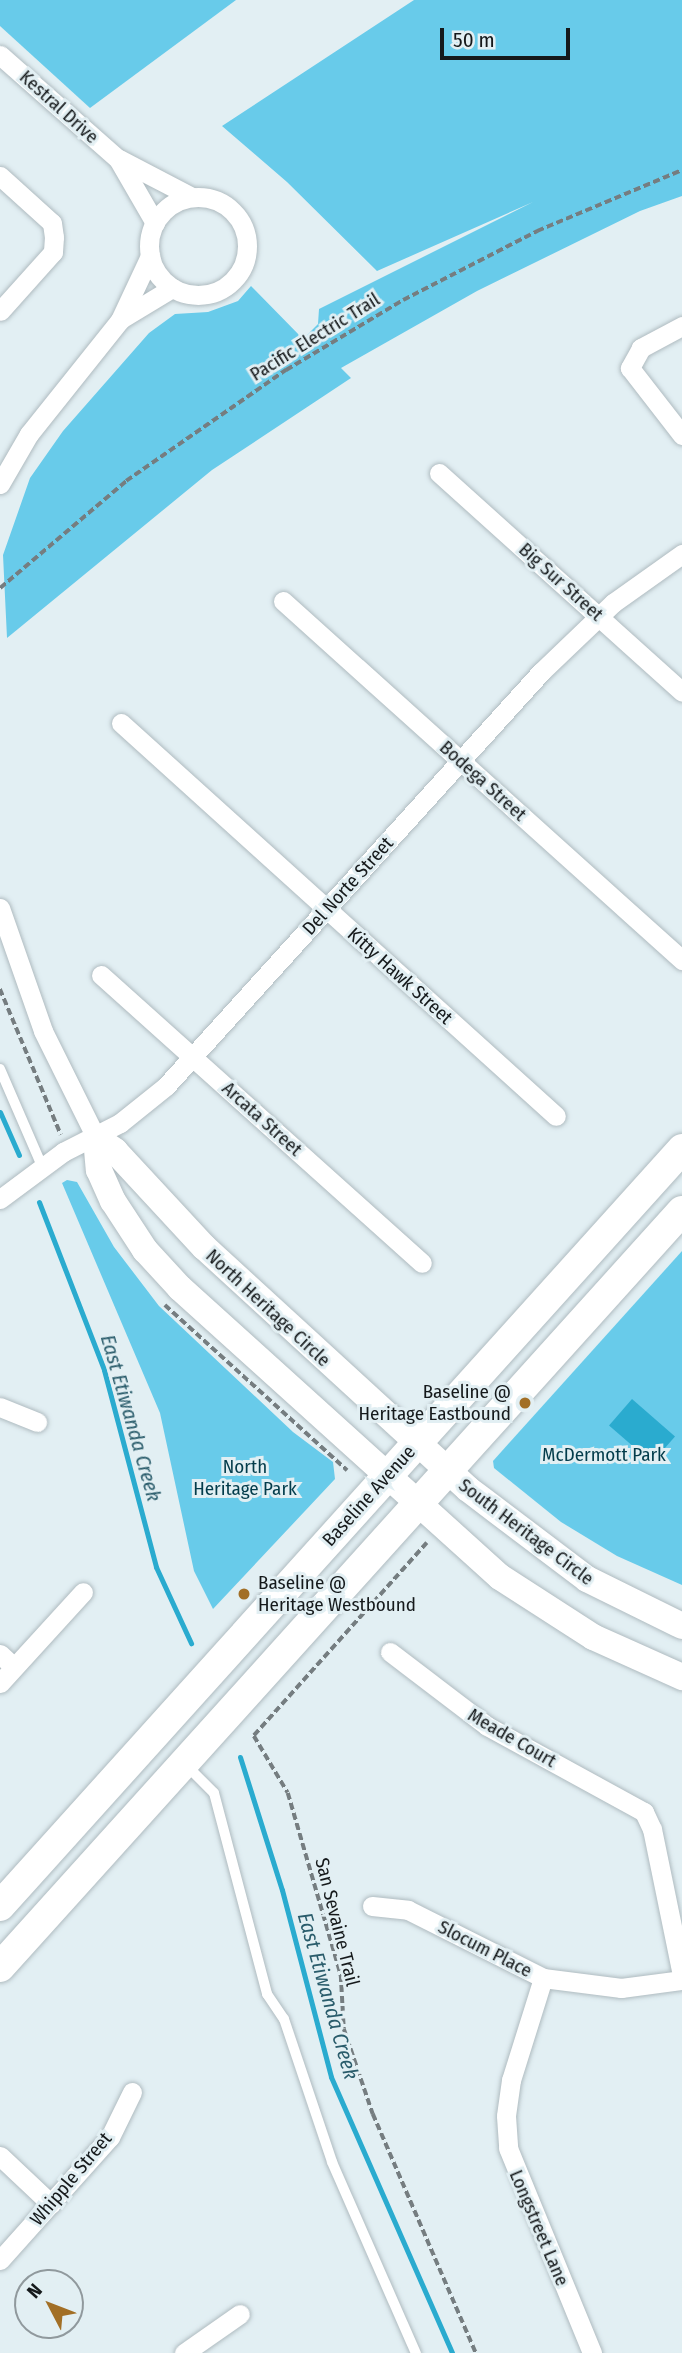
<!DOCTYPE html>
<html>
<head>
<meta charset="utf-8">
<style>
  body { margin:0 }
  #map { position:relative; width:682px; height:2353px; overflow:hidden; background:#e2eff3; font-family:"Fira Sans Condensed",sans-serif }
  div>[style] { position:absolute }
  .green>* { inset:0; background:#68cbea }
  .water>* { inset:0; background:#2aabcf; transform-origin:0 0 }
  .stream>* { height:5px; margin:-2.5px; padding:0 2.5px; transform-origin:2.5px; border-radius:2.5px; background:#2aabcf }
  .path>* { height:3.5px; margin-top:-1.75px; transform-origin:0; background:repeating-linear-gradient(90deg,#757d80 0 7px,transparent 0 10.5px) }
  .roads { filter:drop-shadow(0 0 2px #afbbc0) drop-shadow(0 0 2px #afbbc0) }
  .lane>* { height:10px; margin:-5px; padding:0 5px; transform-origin:5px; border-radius:5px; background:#fff }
  .street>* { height:19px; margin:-9.5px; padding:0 9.5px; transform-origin:9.5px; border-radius:9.5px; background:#fff }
  .street>.ring { margin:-9.5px; padding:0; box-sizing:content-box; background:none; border:19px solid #fff; border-radius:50% }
  .secondary>* { height:26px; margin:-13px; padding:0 13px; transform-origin:13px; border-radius:13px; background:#fff }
  .primary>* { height:30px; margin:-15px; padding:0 15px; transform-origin:15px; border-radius:15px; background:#fff }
  .dots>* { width:19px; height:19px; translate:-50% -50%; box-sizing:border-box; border:4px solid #e2eff3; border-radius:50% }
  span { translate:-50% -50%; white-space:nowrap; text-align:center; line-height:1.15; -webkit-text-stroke:6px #e2eff3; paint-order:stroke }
  .street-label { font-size:19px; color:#15191b }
  .poi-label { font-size:19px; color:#15191b }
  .right { translate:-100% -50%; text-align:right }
  .left { translate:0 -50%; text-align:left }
  .park-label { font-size:19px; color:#033c4b }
  .water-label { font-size:21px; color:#2a5c6b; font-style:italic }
  .north { position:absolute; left:14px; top:2269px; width:70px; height:70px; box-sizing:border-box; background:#e2eff3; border:2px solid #90999d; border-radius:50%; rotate:312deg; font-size:19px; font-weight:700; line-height:28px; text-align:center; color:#15191b }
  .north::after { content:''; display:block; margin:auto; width:24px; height:32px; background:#a26f26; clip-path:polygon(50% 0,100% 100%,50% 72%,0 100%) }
  .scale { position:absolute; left:440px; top:28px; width:130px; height:32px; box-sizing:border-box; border:4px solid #15191b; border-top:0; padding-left:9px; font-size:21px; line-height:24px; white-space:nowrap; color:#15191b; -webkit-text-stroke:5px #e2eff3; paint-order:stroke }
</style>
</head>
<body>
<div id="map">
  <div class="green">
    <i style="clip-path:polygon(0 0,236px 0,90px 108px,0 26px)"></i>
    <i style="clip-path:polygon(414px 0,682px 0,682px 196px,640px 211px,477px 291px,341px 368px,351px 378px,212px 470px,7px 638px,3px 555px,30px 478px,63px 431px,149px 333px,175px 314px,208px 312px,238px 301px,251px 286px,303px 339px,318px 324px,319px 309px,533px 202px,377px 271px,287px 182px,222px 126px)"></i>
    <i style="clip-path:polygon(67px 1180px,77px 1182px,114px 1247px,159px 1306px,293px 1432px,333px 1462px,335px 1479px,213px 1609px,194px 1571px,160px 1413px,62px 1183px)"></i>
    <i style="clip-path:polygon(682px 1251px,682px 1585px,617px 1556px,561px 1522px,494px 1468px,493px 1461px)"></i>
  </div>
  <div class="water">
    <i style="left:632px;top:1399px;width:57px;height:35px;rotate:41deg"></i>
  </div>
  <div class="stream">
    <i style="left:0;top:1112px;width:47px;rotate:66.2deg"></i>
    <i style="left:39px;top:1202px;width:180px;rotate:68.8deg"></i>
    <i style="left:104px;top:1370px;width:204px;rotate:75.2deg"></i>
    <i style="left:156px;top:1567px;width:84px;rotate:65.3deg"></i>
    <i style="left:240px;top:1757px;width:139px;rotate:72.5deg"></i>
    <i style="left:282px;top:1890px;width:193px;rotate:75.3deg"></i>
    <i style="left:331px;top:2077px;width:301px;rotate:66.3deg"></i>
  </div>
  <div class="path">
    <i style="left:0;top:588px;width:165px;rotate:-40.3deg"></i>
    <i style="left:126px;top:481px;width:195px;rotate:-34.8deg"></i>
    <i style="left:286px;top:370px;width:136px;rotate:-30.9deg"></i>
    <i style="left:403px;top:300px;width:151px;rotate:-27.2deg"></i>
    <i style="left:537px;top:231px;width:157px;rotate:-22.8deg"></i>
    <i style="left:0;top:989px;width:158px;rotate:67.3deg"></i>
    <i style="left:165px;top:1305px;width:246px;rotate:42.2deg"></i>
    <i style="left:427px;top:1543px;width:259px;rotate:131.9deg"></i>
    <i style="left:254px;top:1736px;width:66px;rotate:59.2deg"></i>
    <i style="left:288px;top:1793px;width:190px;rotate:73.8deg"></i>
    <i style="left:341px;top:1975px;width:54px;rotate:86.8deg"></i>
    <i style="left:344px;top:2029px;width:90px;rotate:71.2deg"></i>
    <i style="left:373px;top:2114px;width:260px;rotate:66.7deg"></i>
  </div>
  <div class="roads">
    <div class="lane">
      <i style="left:0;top:1069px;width:106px;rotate:66.6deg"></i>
      <i style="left:187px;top:1766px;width:38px;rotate:45deg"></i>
      <i style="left:214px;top:1793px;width:208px;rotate:75.2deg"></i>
      <i style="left:267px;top:1994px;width:30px;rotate:56deg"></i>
      <i style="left:284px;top:2019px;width:151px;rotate:71.4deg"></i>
      <i style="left:332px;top:2162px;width:209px;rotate:66.3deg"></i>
    </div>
    <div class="street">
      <i style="left:0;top:55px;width:157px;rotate:41.4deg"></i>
      <i style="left:118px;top:159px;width:74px;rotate:60deg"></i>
      <i style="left:119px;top:159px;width:82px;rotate:27.5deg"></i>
      <i style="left:0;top:176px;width:70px;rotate:42.1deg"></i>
      <i style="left:52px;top:223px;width:14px;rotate:82deg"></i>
      <i style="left:54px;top:237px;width:15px;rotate:94deg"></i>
      <i style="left:53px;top:252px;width:79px;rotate:131.9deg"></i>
      <i class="ring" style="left:149px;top:197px;width:79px;height:79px"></i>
      <i style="left:121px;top:319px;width:60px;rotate:-31.3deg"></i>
      <i style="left:682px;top:326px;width:47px;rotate:151.8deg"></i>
      <i style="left:641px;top:348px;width:23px;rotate:119deg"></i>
      <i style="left:630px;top:368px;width:85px;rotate:52.2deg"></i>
      <i style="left:439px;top:473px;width:327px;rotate:42deg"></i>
      <i style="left:0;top:484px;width:58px;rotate:-59.9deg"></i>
      <i style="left:29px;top:434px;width:146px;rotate:-51.4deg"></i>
      <i style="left:120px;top:320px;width:71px;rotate:-64.9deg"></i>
      <i style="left:283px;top:601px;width:537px;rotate:41.98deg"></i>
      <i style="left:121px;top:723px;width:586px;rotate:42.1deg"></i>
      <i style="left:0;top:908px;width:130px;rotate:70.7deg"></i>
      <i style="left:43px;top:1031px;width:119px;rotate:63.6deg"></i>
      <i style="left:101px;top:975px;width:431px;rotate:41.9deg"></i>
      <i style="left:0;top:1199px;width:79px;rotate:-36.7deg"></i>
      <i style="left:63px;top:1152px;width:64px;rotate:-27deg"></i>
      <i style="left:120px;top:1123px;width:59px;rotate:-38.8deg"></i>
      <i style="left:166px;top:1086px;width:559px;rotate:-47.83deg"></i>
      <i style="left:541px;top:672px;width:100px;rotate:-43.8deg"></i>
      <i style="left:613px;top:603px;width:85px;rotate:-35.4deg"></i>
      <i style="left:0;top:1407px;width:40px;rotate:22deg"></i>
      <i style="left:390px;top:1652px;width:122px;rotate:37.3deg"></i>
      <i style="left:487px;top:1726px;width:179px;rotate:28.7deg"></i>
      <i style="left:644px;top:1812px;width:19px;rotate:65deg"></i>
      <i style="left:652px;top:1829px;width:149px;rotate:78.4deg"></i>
      <i style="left:0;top:1654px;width:19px;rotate:43deg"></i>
      <i style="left:0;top:1683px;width:123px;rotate:-47.6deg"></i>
      <i style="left:372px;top:1906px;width:36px;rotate:6deg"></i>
      <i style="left:408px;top:1910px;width:151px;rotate:26.7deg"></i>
      <i style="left:543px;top:1978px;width:79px;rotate:7.3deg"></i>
      <i style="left:621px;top:1988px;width:62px;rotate:-7.5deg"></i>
      <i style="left:543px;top:1978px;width:107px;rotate:107.4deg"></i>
      <i style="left:511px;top:2080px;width:36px;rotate:98deg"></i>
      <i style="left:506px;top:2116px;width:32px;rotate:86deg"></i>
      <i style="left:508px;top:2148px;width:222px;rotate:67.7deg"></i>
      <i style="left:0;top:2156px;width:70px;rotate:43.3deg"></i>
      <i style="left:0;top:2260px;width:165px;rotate:-48.2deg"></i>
      <i style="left:110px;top:2137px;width:50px;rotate:-63.9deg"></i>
      <i style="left:184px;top:2353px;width:68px;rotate:-34.9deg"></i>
    </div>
    <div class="secondary">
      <i style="left:96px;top:1138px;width:32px;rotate:85deg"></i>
      <i style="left:99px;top:1170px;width:34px;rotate:66deg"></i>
      <i style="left:113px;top:1201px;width:59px;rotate:56.9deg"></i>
      <i style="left:145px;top:1250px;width:52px;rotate:47.4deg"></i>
      <i style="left:180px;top:1288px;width:431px;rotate:42.1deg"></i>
      <i style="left:500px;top:1577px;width:111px;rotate:32.8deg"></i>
      <i style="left:593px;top:1637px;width:98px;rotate:24.2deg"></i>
      <i style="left:96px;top:1138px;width:23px;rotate:34deg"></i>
      <i style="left:115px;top:1151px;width:131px;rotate:47.2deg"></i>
      <i style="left:204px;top:1247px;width:358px;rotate:42.5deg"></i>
      <i style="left:468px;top:1489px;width:149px;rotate:37.1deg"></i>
      <i style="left:587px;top:1579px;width:106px;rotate:26.3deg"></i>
    </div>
    <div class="primary">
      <i style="left:0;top:1906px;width:1019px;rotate:-47.98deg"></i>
      <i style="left:0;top:1967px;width:1018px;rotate:-47.95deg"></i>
    </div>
  </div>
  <div class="dots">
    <i style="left:525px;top:1403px;background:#a26f26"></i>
    <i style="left:244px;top:1594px;background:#a26f26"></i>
  </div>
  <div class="street-label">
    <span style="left:59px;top:107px;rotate:42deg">Kestral Drive</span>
    <span style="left:315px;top:337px;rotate:-32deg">Pacific Electric Trail</span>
    <span style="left:561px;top:582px;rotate:42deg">Big Sur Street</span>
    <span style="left:483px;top:781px;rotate:42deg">Bodega Street</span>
    <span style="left:348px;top:886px;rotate:-48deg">Del Norte Street</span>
    <span style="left:400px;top:976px;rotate:42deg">Kitty Hawk Street</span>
    <span style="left:262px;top:1119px;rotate:42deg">Arcata Street</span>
    <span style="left:268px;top:1308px;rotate:43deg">North Heritage Circle</span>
    <span style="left:369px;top:1496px;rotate:-48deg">Baseline Avenue</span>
    <span style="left:526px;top:1532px;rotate:37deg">South Heritage Circle</span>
    <span style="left:512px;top:1738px;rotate:30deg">Meade Court</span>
    <span style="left:337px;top:1922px;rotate:76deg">San Sevaine Trail</span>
    <span style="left:485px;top:1949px;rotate:27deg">Slocum Place</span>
    <span style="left:71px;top:2179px;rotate:-50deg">Whipple Street</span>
    <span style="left:539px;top:2228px;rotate:67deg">Longstreet Lane</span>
  </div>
  <div class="poi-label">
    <span class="right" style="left:511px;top:1403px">Baseline @<br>Heritage Eastbound</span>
    <span class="left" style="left:258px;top:1594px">Baseline @<br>Heritage Westbound</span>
  </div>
  <div class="park-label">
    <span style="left:604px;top:1455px">McDermott Park</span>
    <span style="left:245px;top:1478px">North<br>Heritage Park</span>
  </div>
  <div class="water-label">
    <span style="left:131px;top:1418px;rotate:74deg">East Etiwanda Creek</span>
    <span style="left:328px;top:1996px;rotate:74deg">East Etiwanda Creek</span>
  </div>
  <div class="north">N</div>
  <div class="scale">50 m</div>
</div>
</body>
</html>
